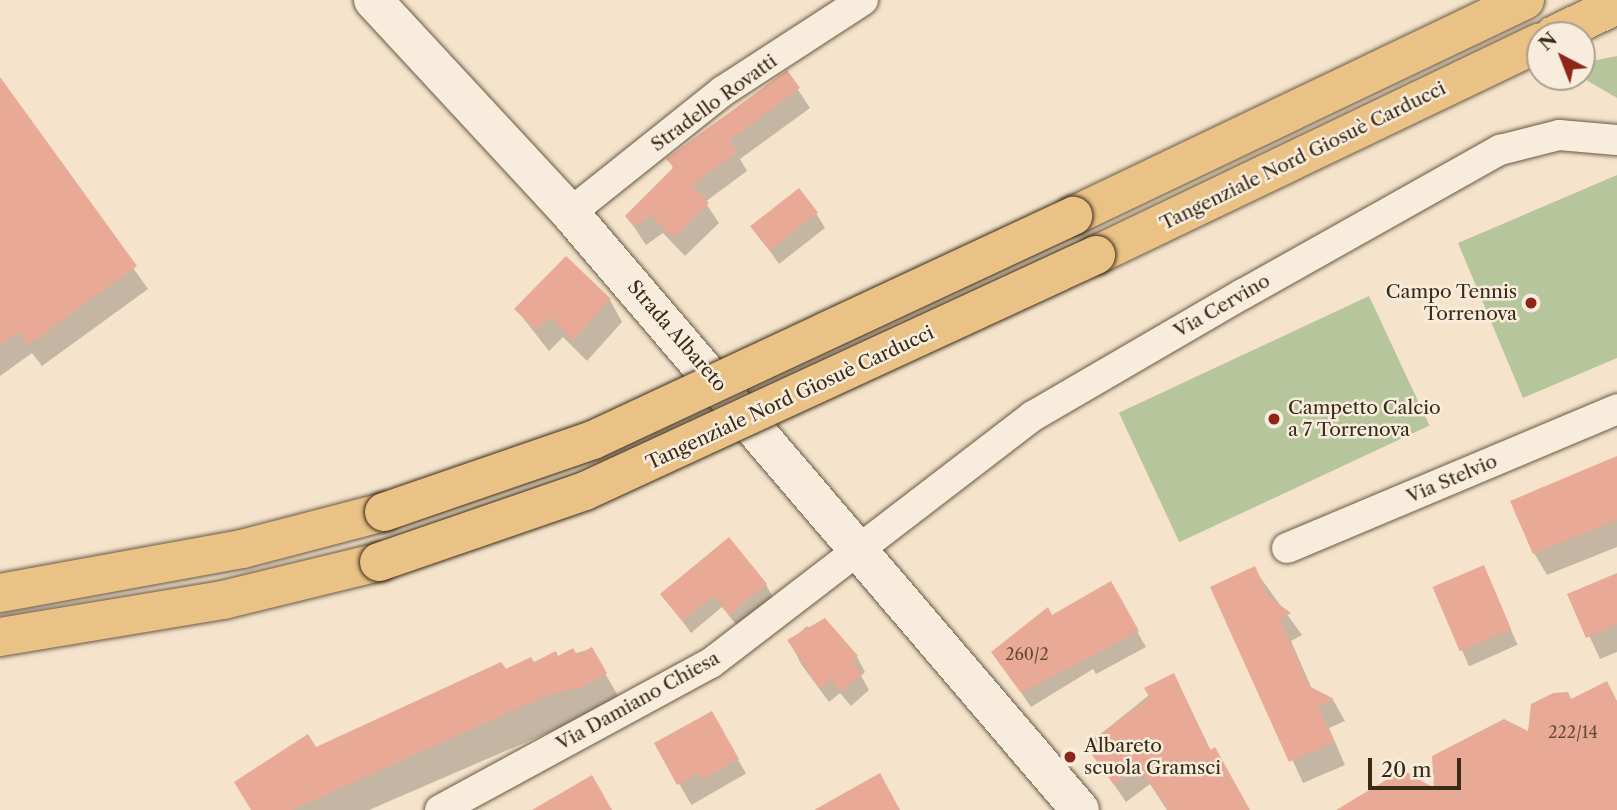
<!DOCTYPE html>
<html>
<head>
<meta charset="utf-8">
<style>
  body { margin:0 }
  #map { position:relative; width:1617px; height:810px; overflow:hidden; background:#f5e4cb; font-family:"Libre Caslon Text",serif }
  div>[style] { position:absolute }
  .green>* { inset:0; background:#b6c59c; transform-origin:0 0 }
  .shadow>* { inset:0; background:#0003; transform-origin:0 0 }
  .building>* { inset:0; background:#e8aa96; transform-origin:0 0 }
  .roads { filter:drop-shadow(0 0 2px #695945) drop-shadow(0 0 2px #695945) }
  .street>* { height:30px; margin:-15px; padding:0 15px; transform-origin:15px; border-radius:15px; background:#f8eddd }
  .secondary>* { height:38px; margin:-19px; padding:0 19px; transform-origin:19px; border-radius:19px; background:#f8eddd }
  .highway>* { height:38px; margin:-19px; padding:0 19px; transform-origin:19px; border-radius:19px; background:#eac286 }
  .bridges { filter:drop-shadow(0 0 2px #3a2b18) drop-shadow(0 0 2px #3a2b18) }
  .highway-bridge>* { height:38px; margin:-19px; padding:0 19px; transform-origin:19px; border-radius:19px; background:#eac286 }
  .dots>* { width:19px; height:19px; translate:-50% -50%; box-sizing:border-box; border:4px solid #f8eddd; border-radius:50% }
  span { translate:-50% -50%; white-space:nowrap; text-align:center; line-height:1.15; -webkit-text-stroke:5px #f8eddd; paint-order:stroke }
  .number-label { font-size:16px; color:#664b38 }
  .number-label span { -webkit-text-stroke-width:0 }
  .street-label { font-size:19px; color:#3a2b18 }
  .poi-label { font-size:19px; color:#3a2b18 }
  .right { translate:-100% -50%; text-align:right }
  .left { translate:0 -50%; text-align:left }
  .north { position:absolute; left:1526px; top:21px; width:70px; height:70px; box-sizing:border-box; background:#f8eddd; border:2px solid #ac9f8e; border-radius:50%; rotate:318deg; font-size:19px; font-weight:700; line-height:28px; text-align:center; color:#3a2b18 }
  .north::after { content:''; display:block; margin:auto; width:24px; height:32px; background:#8f2418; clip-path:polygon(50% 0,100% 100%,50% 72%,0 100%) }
  .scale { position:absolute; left:1368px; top:758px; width:93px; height:32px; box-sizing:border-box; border:4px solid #3a2b18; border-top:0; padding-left:9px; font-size:21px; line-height:24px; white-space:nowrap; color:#3a2b18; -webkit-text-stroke:5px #f8eddd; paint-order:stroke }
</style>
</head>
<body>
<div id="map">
  <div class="green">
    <i style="clip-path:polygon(1617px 56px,1617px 98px,1581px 77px,1582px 63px)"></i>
    <i style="clip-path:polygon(1617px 175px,1617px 358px,1523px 398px,1458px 243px)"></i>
    <i style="left:1369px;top:296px;width:143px;height:276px;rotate:65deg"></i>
  </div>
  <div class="shadow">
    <i style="clip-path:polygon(787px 73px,810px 108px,740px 159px,747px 171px,705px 202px,719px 223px,685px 256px,663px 233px,646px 245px,627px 216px,674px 170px,668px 159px)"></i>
    <i style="clip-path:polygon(0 80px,148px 289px,42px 366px,32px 353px,0 376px)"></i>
    <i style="clip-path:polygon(816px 213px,825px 228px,779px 264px,753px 227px)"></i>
    <i style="clip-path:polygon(610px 300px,622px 322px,587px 361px,563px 337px,549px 351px,516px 309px)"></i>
    <i style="clip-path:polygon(1617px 458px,1617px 547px,1547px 575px,1534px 553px)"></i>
    <i style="left:1483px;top:567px;width:85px;height:53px;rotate:66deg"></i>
    <i style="clip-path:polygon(1254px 569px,1302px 635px,1291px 641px,1312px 689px,1333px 700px,1345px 721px,1329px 728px,1345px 765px,1303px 783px,1213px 587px)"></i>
    <i style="clip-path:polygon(1617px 575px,1617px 652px,1600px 659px,1570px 595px)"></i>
    <i style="clip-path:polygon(1110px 584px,1146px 647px,1096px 674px,1093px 669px,1031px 707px,994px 653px)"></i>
    <i style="clip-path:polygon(766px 585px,773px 597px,738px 627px,722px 607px,691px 633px,662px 594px)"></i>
    <i style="clip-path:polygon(807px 626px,857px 657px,865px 672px,861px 676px,869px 690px,851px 706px,840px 693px,829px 702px,801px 664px,790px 641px)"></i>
    <i style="clip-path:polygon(591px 649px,621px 701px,369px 810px,253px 810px,315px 749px,505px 672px)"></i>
    <i style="clip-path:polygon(1174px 675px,1211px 751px,1248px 810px,1167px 810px,1150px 784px,1126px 802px,1087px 745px)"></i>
    <i style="left:711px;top:713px;width:70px;height:63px;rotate:60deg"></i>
  </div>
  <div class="building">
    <i style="clip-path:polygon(787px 70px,800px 88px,729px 141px,738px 152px,692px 185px,709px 203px,673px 238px,651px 215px,634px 227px,625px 216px,674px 167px,666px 159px)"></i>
    <i style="clip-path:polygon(0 77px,137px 266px,28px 345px,19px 332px,0 345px)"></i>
    <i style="left:799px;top:188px;width:31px;height:62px;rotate:52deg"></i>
    <i style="clip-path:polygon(566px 256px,611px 299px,573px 340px,550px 317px,536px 330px,514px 309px)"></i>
    <i style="clip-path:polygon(1617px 456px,1617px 520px,1533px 554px,1510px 501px)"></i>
    <i style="clip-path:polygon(729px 537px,767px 584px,729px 615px,714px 596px,682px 621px,660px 594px)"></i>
    <i style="left:1484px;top:565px;width:70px;height:56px;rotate:67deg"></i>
    <i style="clip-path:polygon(1255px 566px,1268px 596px,1291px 613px,1280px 619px,1309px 686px,1334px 699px,1318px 706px,1334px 742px,1289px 762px,1210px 587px)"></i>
    <i style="clip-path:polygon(1617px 573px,1617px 624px,1586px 638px,1567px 594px)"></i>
    <i style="clip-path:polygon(1111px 581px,1139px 631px,1021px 693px,991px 652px,1048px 607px,1052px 615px)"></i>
    <i style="clip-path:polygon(825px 618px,858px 656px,852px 662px,862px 674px,842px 692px,831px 679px,820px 689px,787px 640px)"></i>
    <i style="clip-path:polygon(592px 647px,607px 673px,580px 688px,550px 694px,292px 810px,251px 810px,234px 782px,308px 734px,316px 747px,501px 662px,506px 669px,531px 657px,534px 662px,556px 651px,558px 656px,573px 648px,577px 655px)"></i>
    <i style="clip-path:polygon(1174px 673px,1210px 750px,1215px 747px,1250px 810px,1169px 810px,1138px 767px,1114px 785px,1085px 745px,1150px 698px,1144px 688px)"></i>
    <i style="clip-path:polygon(1607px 681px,1617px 701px,1617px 810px,1336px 810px,1403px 770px,1434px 788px,1432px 756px,1504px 719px,1528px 731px,1531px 704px,1553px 693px,1568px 692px,1571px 699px)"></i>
    <i style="clip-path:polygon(712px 711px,739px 759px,702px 780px,698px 773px,677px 785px,654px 743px)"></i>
    <i style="clip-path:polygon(880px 773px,900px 810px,814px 810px)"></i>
    <i style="clip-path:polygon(592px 775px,612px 810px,532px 810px)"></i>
  </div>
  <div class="roads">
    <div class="street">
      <i style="left:570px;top:213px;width:196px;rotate:-38.6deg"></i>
      <i style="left:723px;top:91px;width:167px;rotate:-33deg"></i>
      <i style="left:1287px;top:548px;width:358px;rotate:-22.8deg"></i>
      <i style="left:440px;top:810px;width:308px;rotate:-28.5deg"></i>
      <i style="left:711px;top:663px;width:406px;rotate:-37.5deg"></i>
      <i style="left:1033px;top:416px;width:243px;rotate:-30.2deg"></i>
      <i style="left:1243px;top:294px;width:295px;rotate:-29.3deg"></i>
      <i style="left:1500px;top:150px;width:61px;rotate:-14.3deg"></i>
      <i style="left:1559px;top:135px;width:58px;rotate:4.9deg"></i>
    </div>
    <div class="secondary">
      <i style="left:373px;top:0;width:290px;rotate:47.2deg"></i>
      <i style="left:570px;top:213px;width:785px;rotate:49.49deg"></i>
    </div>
    <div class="highway">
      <i style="left:1554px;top:35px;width:70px;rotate:-25.5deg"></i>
      <i style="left:1073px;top:216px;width:501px;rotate:-25.54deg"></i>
      <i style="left:1096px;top:255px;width:492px;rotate:-25.6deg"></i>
      <i style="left:0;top:593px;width:246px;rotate:-10.3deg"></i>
      <i style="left:242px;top:549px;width:147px;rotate:-14.6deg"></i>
      <i style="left:0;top:637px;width:226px;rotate:-9.4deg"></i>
      <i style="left:223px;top:600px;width:161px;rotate:-13.7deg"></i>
    </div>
  </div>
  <div class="bridges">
    <div class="highway-bridge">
      <i style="left:384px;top:512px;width:221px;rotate:-19deg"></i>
      <i style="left:593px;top:440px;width:530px;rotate:-25.02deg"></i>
      <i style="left:379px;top:562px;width:218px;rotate:-19deg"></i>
      <i style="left:585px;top:491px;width:563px;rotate:-24.79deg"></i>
    </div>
  </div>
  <div class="dots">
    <i style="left:1531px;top:303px;background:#8f2418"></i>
    <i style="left:1274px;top:419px;background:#8f2418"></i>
    <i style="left:1070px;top:757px;background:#8f2418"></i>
  </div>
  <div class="number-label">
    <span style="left:1027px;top:654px">260/2</span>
    <span style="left:1573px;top:732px">222/14</span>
  </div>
  <div class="street-label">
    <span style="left:714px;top:103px;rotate:-36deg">Stradello Rovatti</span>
    <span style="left:1303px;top:156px;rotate:-26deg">Tangenziale Nord Giosuè Carducci</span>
    <span style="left:1222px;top:306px;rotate:-30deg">Via Cervino</span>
    <span style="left:677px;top:336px;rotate:49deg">Strada Albareto</span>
    <span style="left:790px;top:398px;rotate:-25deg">Tangenziale Nord Giosuè Carducci</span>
    <span style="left:1452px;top:479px;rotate:-23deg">Via Stelvio</span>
    <span style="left:638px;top:701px;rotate:-29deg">Via Damiano Chiesa</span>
  </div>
  <div class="poi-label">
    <span class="right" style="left:1517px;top:303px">Campo Tennis<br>Torrenova</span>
    <span class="left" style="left:1288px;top:419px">Campetto Calcio<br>a 7 Torrenova</span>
    <span class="left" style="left:1084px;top:757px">Albareto<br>scuola Gramsci</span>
  </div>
  <div class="north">N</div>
  <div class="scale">20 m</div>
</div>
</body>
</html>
